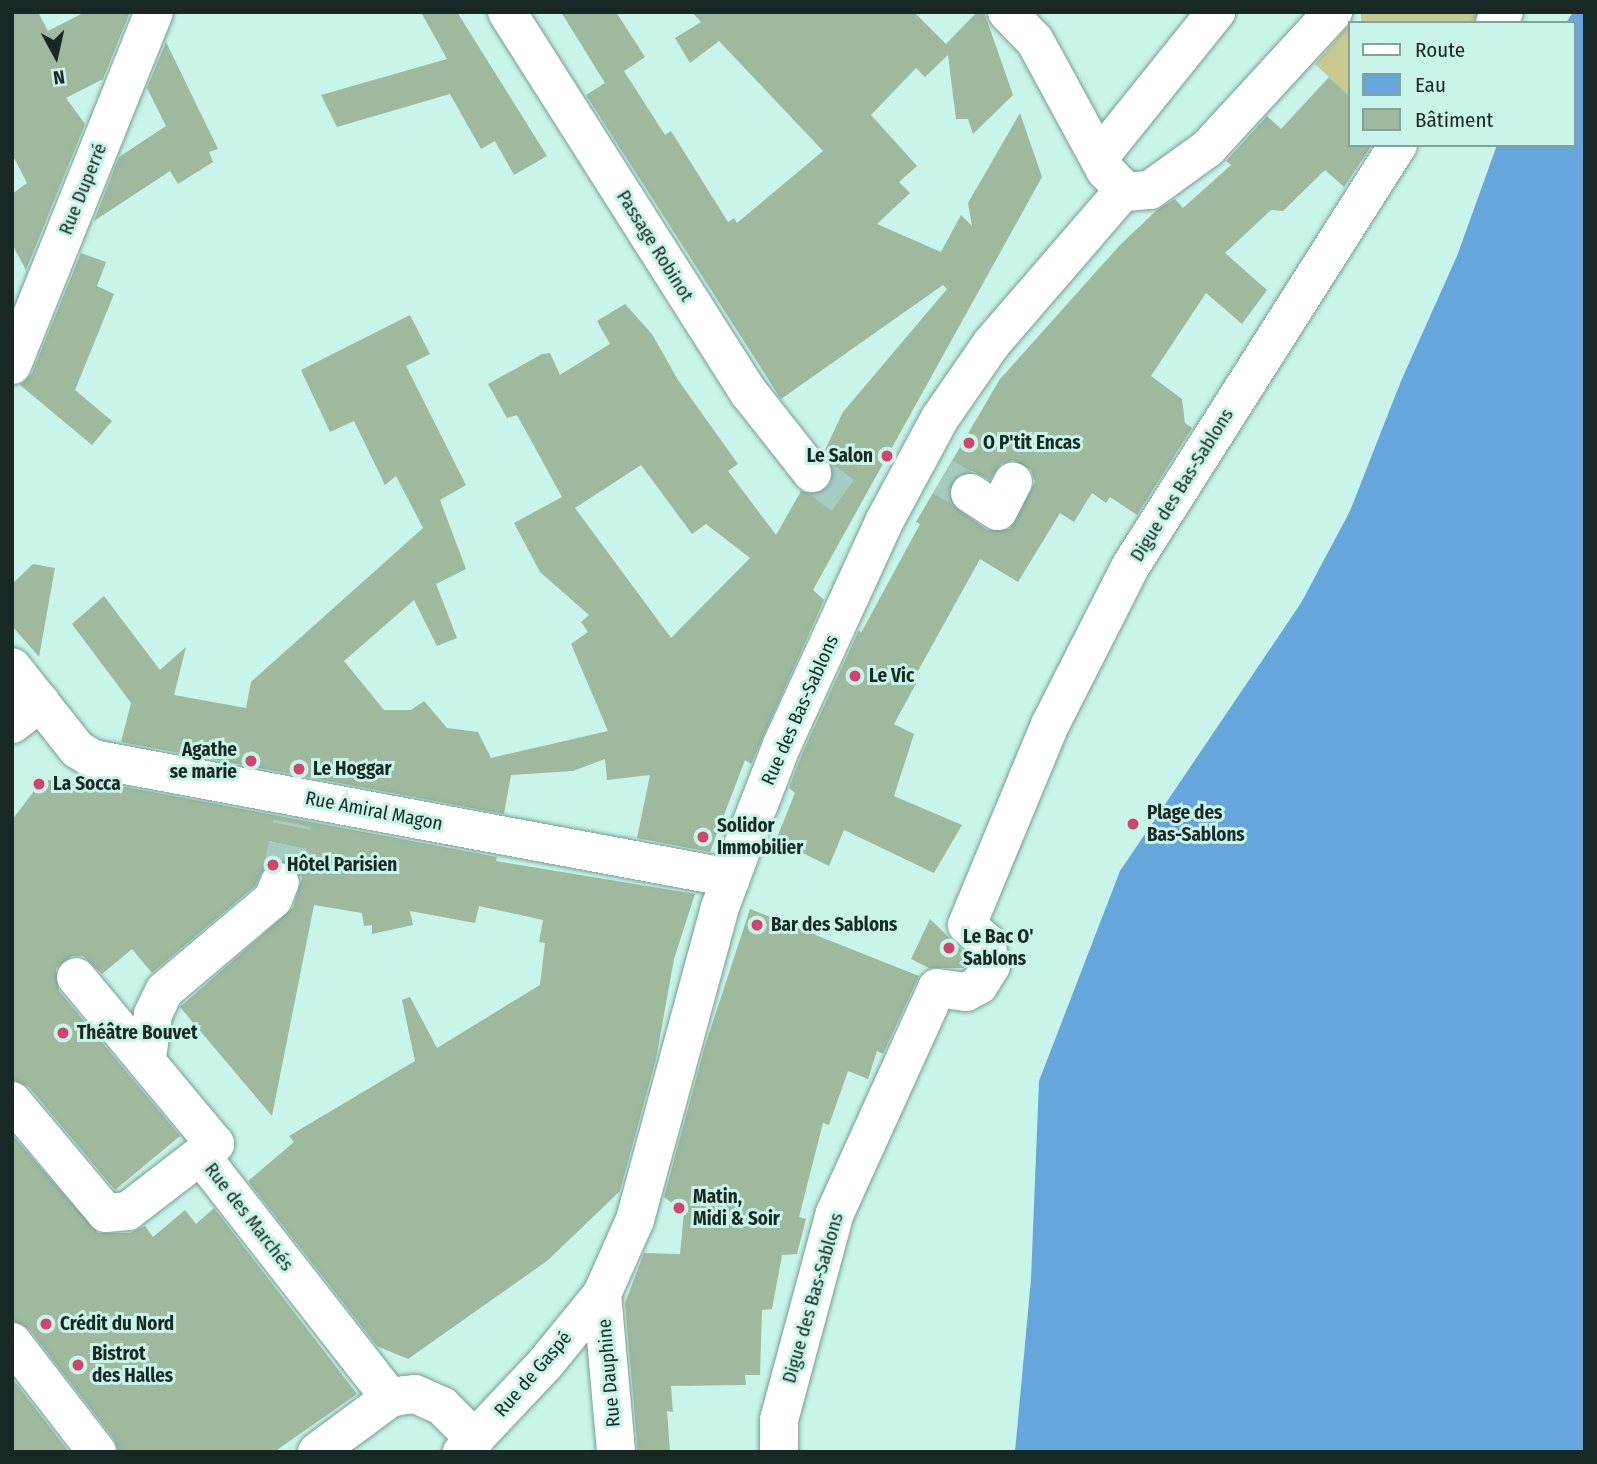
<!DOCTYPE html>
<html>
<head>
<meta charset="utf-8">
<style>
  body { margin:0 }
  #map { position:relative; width:1597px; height:1464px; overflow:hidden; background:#c9f4e9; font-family:"Fira Sans Condensed",sans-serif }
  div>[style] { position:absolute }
  .green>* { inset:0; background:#c7c892; transform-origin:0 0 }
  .water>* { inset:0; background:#66a6dd }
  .building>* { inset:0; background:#9fb99e }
  .minor-tunnel>* { height:38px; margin-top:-19px; transform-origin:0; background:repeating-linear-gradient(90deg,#a6cbc2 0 38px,transparent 0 57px) }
  .roads { filter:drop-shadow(0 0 2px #759f94) drop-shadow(0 0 2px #759f94) }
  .minor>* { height:38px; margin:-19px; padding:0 19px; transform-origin:19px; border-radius:19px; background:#fff }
  .dots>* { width:19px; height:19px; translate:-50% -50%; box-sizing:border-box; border:4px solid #c9f4e9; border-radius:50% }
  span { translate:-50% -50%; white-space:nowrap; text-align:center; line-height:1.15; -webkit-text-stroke:6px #c9f4e9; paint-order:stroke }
  .street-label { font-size:19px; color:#182925 }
  .poi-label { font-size:19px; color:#182925; font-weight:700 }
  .left { translate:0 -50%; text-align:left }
  .right { translate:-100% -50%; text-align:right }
  .frame { position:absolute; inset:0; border:14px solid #182925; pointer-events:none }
  .legend { position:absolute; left:1348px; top:21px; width:228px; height:126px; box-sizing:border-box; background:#c9f4e9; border:2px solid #82a39b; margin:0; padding:9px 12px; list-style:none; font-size:21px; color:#182925 }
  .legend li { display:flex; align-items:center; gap:14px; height:35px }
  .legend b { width:35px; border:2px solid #82a39b }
  .north { position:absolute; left:21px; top:21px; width:70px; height:70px; -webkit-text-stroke:5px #c9f4e9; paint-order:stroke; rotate:172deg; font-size:19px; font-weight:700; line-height:28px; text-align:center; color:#182925 }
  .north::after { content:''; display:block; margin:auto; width:24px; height:32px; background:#182925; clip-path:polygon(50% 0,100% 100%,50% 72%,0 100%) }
</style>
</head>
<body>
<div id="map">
  <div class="green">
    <i style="left:1361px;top:12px;width:126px;height:14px"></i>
    <i style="clip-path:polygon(1350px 24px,1350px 97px,1315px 64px)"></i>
  </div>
  <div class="water">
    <i style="clip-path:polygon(1573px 12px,1585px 12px,1585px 1452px,1015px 1452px,1031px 1279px,1039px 1081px,1120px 871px,1301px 603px,1350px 511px,1401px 381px,1457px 256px,1497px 145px,1574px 145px,1574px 23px,1566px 23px)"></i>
  </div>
  <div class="building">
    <i style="clip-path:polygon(12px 12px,38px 12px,48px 31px,85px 12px,130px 12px,103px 79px,66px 98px,85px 124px,26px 270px,12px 244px,12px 194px,27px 183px,12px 154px)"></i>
    <i style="clip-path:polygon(421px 12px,457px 12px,547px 156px,514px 175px,495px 141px,481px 149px,450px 94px,337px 127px,321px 95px,447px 59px)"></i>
    <i style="clip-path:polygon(evenodd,561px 12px,616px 12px,645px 57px,624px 71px,665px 135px,671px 131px,728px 222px,734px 218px,737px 223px,823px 151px,719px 41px,690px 63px,675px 38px,701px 22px,692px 12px,914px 12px,946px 44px,977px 12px,984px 12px,1013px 95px,973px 134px,968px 119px,956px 119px,948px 55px,925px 77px,916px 68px,871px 115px,917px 166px,899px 182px,910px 193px,877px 224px,941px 252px,961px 215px,972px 226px,968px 203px,1020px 113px,1042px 177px,813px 590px,824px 600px,751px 764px,745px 760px,710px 852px,637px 838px,650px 775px,607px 780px,605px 759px,573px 771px,511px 775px,504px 814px,121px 742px,131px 703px,72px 624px,104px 596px,160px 670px,186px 647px,174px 695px,246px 708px,251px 682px,423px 528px,396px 476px,385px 485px,354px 421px,330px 432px,301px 370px,410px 315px,430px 354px,406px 366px,466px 485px,440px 500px,466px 569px,436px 584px,457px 638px,437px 646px,414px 600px,344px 661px,384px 710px,411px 710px,424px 701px,447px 728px,478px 732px,491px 758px,608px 731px,571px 644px,588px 632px,581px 622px,589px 615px,540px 572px,514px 523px,562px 497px,517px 415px,507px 418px,488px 384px,542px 354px,550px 353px,560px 375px,610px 344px,597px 321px,625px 304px,652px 334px,678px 380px,738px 464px,728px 471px,776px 535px,801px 491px,814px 495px,826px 490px,834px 471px,824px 452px,843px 412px,947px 289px,943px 285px,781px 399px,586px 95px,605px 83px,561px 12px,641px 465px,692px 534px,706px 524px,750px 558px,671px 638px,575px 508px,641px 465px)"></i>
    <i style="clip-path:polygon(166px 42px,218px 149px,209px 152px,213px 162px,178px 184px,170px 171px,94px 221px,119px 157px,166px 126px,147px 88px)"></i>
    <i style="clip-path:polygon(evenodd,1329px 77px,1350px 97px,1350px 145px,1372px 145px,1344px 187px,1325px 170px,1283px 211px,1271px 210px,1225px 253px,1267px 290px,1242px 324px,1206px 293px,1151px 376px,1182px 399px,1185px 423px,1192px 428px,1137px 515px,1110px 497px,1106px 503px,1092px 493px,1074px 522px,1060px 513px,1018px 582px,980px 559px,913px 680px,917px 682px,894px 724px,914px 734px,894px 796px,962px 825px,934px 873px,844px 830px,829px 866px,776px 840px,795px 793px,789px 788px,802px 754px,859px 630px,861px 633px,920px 524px,916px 522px,1000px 379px,1120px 245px,1157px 210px,1175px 199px,1183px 208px,1231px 165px,1226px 161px,1267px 116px,1281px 129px,1329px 77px,1013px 460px,1031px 470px,1035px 482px,1010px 529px,987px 530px,951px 504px,948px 491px,959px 474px,972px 471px,990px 480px,1001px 464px,1013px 460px)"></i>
    <i style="clip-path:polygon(81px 253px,106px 262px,97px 286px,114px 294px,75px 390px,112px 421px,92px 445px,20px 385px,32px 373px)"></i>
    <i style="clip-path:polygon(33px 564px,55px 568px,39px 657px,12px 626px,12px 584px)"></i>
    <i style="clip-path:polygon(43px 779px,108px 790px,110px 784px,497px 857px,496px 861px,695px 894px,674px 959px,656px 1059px,620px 1191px,547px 1261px,408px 1359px,377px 1346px,248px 1181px,294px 1142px,289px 1136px,415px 1061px,402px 1000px,410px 997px,437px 1048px,540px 985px,545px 943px,539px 942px,543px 920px,479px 906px,475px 923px,410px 911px,413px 925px,372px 934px,372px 925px,364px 926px,362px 913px,314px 905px,272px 1116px,180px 1007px,293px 908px,302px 878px,297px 868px,278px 860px,266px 865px,255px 886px,152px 973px,132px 949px,102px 974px,83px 956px,72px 956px,56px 969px,59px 991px,180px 1136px,115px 1190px,29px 1087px,12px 1080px,12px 820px)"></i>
    <i style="clip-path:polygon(750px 909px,919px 976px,883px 1054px,877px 1051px,868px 1079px,848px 1071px,829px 1125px,823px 1123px,799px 1217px,806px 1219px,797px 1254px,782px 1255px,772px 1309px,762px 1310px,760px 1375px,745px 1375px,746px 1385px,671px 1386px,673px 1412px,667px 1411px,670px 1452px,638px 1452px,625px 1303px,644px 1253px,680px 1254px,684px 1212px,664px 1197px,705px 1046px)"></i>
    <i style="clip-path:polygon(930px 919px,966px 954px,964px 968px,929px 968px,911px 959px)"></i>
    <i style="clip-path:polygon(12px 1135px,98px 1233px,130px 1233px,145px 1226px,153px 1237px,185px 1210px,196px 1224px,214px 1208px,357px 1394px,274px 1452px,118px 1452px,114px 1439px,29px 1329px,12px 1321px)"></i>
    <i style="clip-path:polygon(12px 1378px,69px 1452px,12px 1452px)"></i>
  </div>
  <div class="minor-tunnel">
    <i style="left:812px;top:473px;width:57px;rotate:35.7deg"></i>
    <i style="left:943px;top:477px;width:31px;rotate:31deg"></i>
    <i style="left:280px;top:882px;width:60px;rotate:-78.5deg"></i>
  </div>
  <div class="roads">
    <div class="minor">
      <i style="left:507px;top:12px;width:451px;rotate:57.6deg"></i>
      <i style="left:749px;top:393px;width:102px;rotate:51.8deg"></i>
      <i style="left:1007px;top:12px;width:40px;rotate:46deg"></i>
      <i style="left:1035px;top:41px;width:147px;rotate:61.5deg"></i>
      <i style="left:1105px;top:170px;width:30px;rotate:46deg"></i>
      <i style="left:1126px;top:192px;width:24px;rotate:-5deg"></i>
      <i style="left:1150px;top:190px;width:72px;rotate:-35.9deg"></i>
      <i style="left:1208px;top:148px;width:185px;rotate:-47.4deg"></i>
      <i style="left:1495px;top:23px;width:14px;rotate:-51deg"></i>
      <i style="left:1101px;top:155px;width:184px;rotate:-51.2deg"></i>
      <i style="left:12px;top:365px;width:380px;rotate:-68.1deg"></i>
      <i style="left:970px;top:493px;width:33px;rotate:33deg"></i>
      <i style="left:998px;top:511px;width:33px;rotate:-63deg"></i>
      <i style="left:12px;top:667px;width:105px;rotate:51.6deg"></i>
      <i style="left:77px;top:749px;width:19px;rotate:32deg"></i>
      <i style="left:93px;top:759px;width:649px;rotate:10.57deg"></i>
      <i style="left:12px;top:724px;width:36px;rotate:-37deg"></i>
      <i style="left:147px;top:1058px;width:44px;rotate:-82.2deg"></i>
      <i style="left:153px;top:1014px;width:25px;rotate:-64deg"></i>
      <i style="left:164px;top:991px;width:143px;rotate:-40.2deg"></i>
      <i style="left:273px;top:899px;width:18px;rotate:-68deg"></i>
      <i style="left:12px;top:1101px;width:146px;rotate:50deg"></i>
      <i style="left:106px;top:1213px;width:22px;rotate:-5deg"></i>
      <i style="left:128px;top:1211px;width:110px;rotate:-37.6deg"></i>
      <i style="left:215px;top:1144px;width:217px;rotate:-129.8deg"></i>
      <i style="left:201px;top:1156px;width:307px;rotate:52deg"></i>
      <i style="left:602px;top:1294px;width:159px;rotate:84.9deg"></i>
      <i style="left:12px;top:1342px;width:139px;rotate:52.3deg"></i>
      <i style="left:317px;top:1452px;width:91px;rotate:-36.5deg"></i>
      <i style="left:390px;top:1398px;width:16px;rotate:-11deg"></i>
      <i style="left:406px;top:1395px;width:9px;rotate:-6deg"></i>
      <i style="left:415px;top:1394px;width:30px;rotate:24deg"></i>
      <i style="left:442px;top:1406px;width:47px;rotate:45deg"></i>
      <i style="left:462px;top:1452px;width:121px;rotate:-46.7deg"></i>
      <i style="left:545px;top:1364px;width:90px;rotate:-50.8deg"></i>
      <i style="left:602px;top:1294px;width:81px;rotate:-66deg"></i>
      <i style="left:635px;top:1220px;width:321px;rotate:-74.8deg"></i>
      <i style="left:719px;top:910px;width:66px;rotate:-69.6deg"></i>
      <i style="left:742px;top:848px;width:110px;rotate:-68.8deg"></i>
      <i style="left:782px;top:745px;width:245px;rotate:-65.4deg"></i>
      <i style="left:884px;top:522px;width:118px;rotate:-61.7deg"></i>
      <i style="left:940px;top:418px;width:91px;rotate:-55.3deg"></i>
      <i style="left:992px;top:343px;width:202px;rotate:-49.2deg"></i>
      <i style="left:779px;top:1452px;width:32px;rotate:-90deg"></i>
      <i style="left:779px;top:1420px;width:214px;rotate:-74.9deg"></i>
      <i style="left:835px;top:1213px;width:247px;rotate:-65.6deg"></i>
      <i style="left:937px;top:988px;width:29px;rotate:8deg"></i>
      <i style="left:966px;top:992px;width:15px;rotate:-28deg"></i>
      <i style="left:979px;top:985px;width:22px;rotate:-58deg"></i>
      <i style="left:991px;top:966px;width:25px;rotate:-102deg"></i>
      <i style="left:986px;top:942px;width:25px;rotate:-138deg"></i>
      <i style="left:967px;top:925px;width:217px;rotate:-67.5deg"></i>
      <i style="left:1050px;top:725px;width:177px;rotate:-63.1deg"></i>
      <i style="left:1130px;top:567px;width:500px;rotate:-57.6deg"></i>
    </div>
  </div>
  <div class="dots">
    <i style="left:969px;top:443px;background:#d2436e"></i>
    <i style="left:887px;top:456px;background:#d2436e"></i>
    <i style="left:855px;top:676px;background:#d2436e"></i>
    <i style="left:251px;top:761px;background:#d2436e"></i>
    <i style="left:299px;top:769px;background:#d2436e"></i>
    <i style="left:39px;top:784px;background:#d2436e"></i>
    <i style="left:1133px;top:824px;background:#d2436e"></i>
    <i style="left:703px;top:837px;background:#d2436e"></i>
    <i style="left:273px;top:865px;background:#d2436e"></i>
    <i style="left:757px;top:925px;background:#d2436e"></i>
    <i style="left:949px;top:948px;background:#d2436e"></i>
    <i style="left:63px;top:1033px;background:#d2436e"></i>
    <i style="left:679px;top:1208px;background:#d2436e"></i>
    <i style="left:46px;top:1324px;background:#d2436e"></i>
    <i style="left:78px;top:1365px;background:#d2436e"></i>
  </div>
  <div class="street-label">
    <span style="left:83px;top:189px;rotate:-68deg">Rue Duperré</span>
    <span style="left:655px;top:246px;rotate:58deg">Passage Robinot</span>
    <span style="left:1182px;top:485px;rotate:-58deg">Digue des Bas-Sablons</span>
    <span style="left:800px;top:710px;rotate:-66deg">Rue des Bas-Sablons</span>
    <span style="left:374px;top:811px;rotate:11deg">Rue Amiral Magon</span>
    <span style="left:249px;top:1217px;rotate:52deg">Rue des Marchés</span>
    <span style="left:813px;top:1298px;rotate:-74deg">Digue des Bas-Sablons</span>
    <span style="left:609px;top:1373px;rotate:-95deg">Rue Dauphine</span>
    <span style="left:533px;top:1374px;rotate:-49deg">Rue de Gaspé</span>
  </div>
  <div class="poi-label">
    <span class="left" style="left:983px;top:443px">O P'tit Encas</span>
    <span class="right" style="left:873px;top:456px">Le Salon</span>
    <span class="left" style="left:869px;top:676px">Le Vic</span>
    <span class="right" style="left:237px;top:761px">Agathe<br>se marie</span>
    <span class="left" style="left:313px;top:769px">Le Hoggar</span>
    <span class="left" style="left:53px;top:784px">La Socca</span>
    <span class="left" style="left:1147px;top:824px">Plage des<br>Bas-Sablons</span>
    <span class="left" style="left:717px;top:837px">Solidor<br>Immobilier</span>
    <span class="left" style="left:287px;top:865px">Hôtel Parisien</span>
    <span class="left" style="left:771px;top:925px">Bar des Sablons</span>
    <span class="left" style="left:963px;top:948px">Le Bac O'<br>Sablons</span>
    <span class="left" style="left:77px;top:1033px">Théâtre Bouvet</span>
    <span class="left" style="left:693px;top:1208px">Matin,<br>Midi &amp; Soir</span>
    <span class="left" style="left:60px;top:1324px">Crédit du Nord</span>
    <span class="left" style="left:92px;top:1365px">Bistrot<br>des Halles</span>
  </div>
  <div class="frame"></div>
  <ul class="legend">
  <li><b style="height:9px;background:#fff"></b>Route</li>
  <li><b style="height:19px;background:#66a6dd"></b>Eau</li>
  <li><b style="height:19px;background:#9fb99e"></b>Bâtiment</li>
  </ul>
  <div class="north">N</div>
</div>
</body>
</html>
